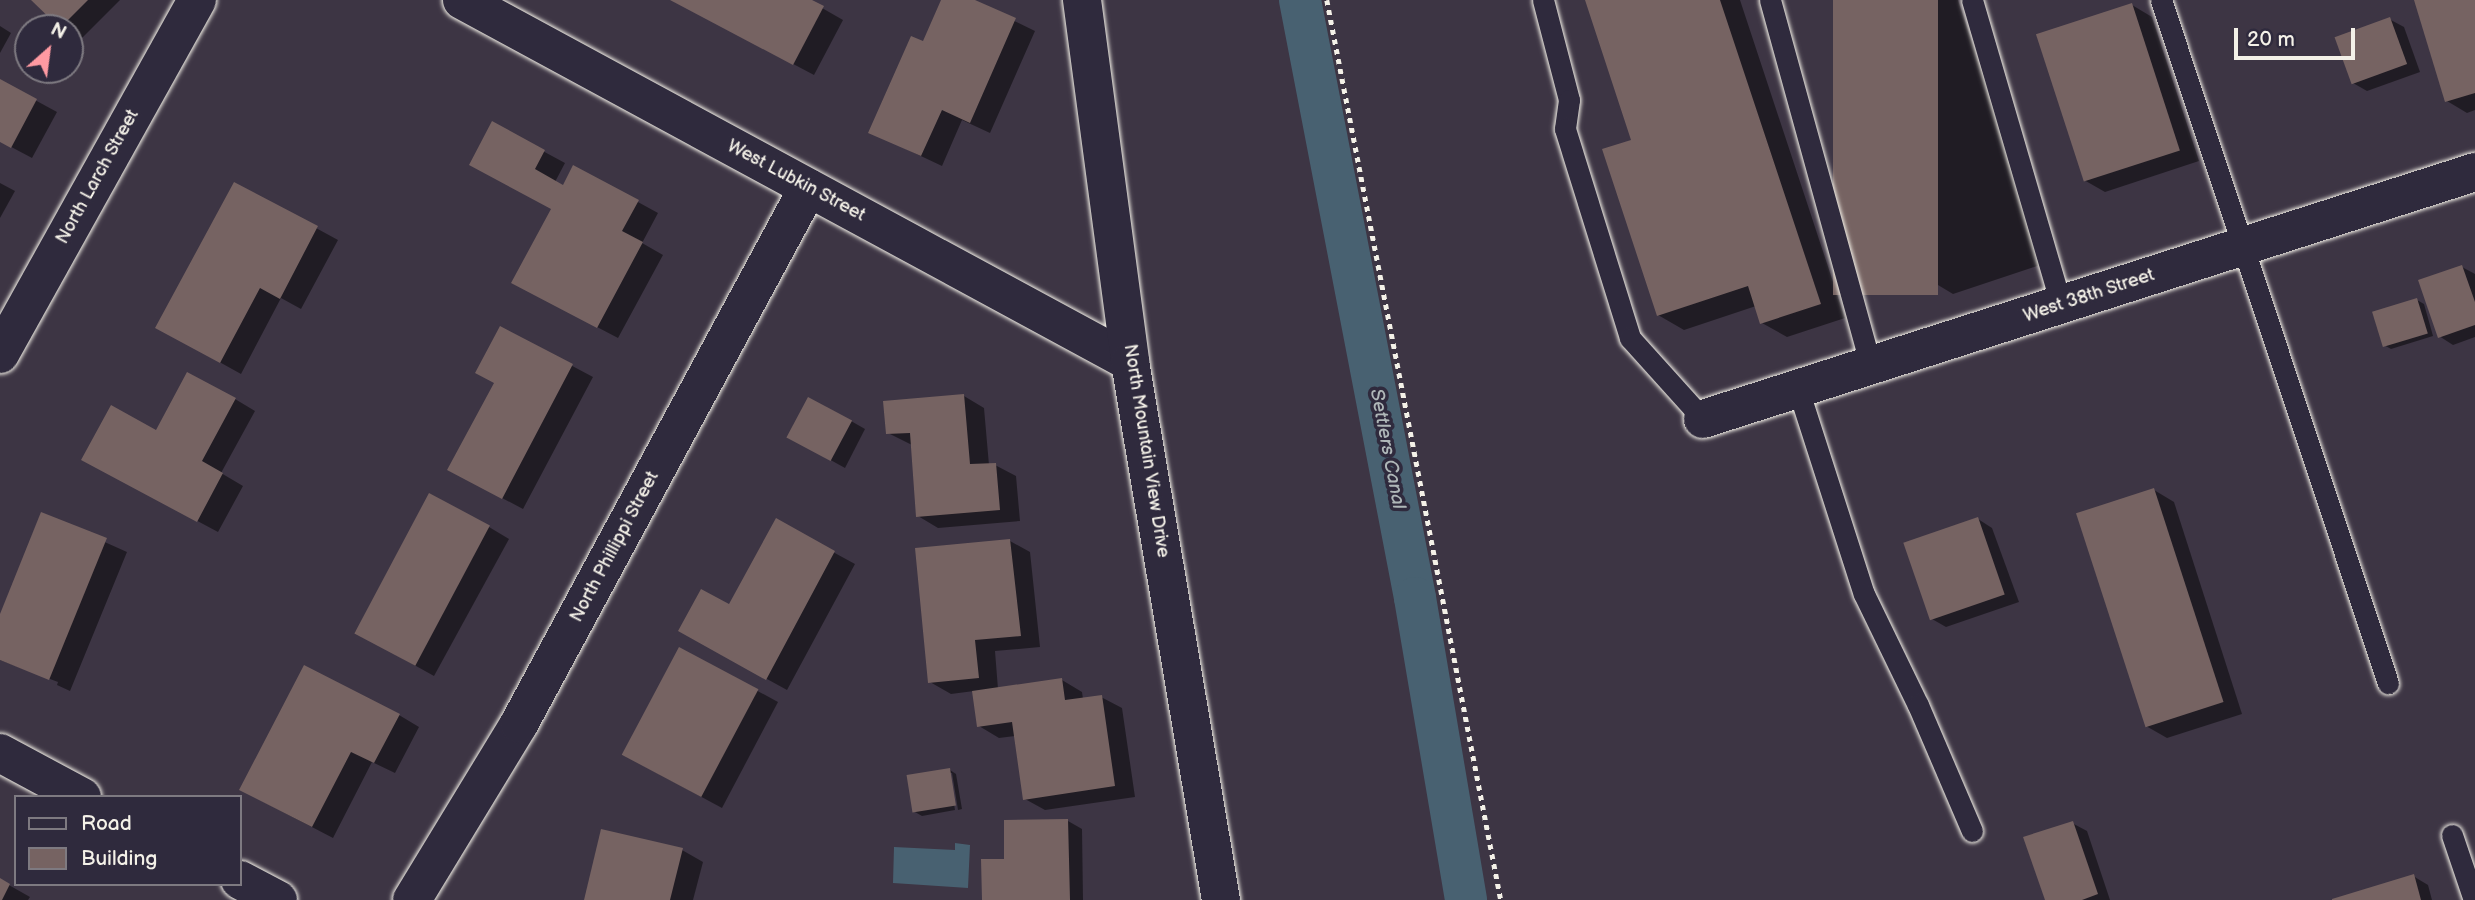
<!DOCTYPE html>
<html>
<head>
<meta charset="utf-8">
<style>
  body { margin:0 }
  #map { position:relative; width:2475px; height:900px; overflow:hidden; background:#3d3544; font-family:"Balsamiq Sans",sans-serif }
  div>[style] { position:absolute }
  .water>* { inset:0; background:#486171 }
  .shadow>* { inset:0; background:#0007 }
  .canal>* { height:42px; margin:-21px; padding:0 21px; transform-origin:21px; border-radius:21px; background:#486171 }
  .building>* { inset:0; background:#766362; transform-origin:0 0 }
  .path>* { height:4.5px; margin-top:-2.25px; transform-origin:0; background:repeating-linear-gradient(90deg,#f4f1e8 0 5px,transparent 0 10px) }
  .roads { filter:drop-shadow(0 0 2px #f4f1e8) drop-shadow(0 0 2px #f4f1e8) }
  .lane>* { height:21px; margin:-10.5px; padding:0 10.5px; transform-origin:10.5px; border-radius:10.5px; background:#2f2a3d }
  .street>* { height:38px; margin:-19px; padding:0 19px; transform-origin:19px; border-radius:19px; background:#2f2a3d }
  span { translate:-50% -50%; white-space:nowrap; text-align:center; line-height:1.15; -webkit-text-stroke:7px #2f2a3d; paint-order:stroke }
  .street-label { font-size:18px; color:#f4f1e8 }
  .water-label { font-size:19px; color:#afb7b8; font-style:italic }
  .legend { position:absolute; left:14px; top:795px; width:228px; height:91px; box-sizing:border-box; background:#2f2a3d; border:2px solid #7e7a81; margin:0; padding:9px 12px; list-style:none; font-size:21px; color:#f4f1e8 }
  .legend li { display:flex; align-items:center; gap:14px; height:35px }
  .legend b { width:35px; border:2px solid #7e7a81 }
  .north { position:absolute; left:14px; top:14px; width:70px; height:70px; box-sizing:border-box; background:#2f2a3d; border:2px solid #7e7a81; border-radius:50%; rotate:28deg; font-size:19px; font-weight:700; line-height:28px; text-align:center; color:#f4f1e8 }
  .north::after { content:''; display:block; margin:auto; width:24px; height:32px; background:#ff9aa2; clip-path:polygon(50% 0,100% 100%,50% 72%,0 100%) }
  .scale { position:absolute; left:2234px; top:28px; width:121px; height:32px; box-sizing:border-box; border:4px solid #f4f1e8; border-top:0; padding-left:9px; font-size:21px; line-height:24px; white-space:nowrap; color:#f4f1e8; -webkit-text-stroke:5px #2f2a3d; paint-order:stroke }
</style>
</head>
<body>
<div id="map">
  <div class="water">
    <i style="clip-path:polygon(955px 843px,970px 845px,968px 888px,893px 883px,894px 847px,955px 850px)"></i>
  </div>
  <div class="shadow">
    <i style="clip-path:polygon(33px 0,120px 0,81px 39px,70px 33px,70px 28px,62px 28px)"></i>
    <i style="clip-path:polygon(672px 0,808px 0,843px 20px,814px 75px)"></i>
    <i style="clip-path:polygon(943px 0,971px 0,1035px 31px,990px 133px,962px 120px,942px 166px,870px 132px,924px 44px)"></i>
    <i style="clip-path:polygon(1587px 0,1740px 0,1845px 318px,1787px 337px,1762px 323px,1756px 306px,1684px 330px,1658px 315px,1633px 141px)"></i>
    <i style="clip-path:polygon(1835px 0,1958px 0,2046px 263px,1953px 294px,1928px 279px)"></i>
    <i style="clip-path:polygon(2416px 0,2475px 0,2475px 110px,2467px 113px,2447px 101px)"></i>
    <i style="clip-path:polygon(2132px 5px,2152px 17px,2199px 161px,2105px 192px,2084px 180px)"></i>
    <i style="clip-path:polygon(2389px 19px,2404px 27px,2420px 72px,2367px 91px,2353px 83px)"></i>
    <i style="clip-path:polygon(0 26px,11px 33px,0 53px)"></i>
    <i style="clip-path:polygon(0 81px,57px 112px,32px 158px,0 141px)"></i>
    <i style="clip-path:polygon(493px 124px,565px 163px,555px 182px,563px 187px,574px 167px,658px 213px,642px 243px,663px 255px,618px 338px,534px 294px,553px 209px)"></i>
    <i style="clip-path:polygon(0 183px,15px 191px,0 218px)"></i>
    <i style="clip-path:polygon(235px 184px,338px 240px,301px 309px,281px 298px,241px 374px,178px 339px)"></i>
    <i style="clip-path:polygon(2462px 267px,2475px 274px,2475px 337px,2453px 345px,2439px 336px)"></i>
    <i style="clip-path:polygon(2417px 300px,2424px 304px,2433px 336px,2391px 349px,2384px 345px)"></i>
    <i style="clip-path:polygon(501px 328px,593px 377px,523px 509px,470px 481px,496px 383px)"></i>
    <i style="clip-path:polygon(964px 396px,984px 408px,989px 465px,995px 465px,1016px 476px,1020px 521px,938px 528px,918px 516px,912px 445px,888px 433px)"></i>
    <i style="clip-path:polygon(235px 399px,255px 411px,221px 473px,243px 486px,218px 532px,104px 471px)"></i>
    <i style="clip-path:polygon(851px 421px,865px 429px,845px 468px,789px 437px)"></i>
    <i style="clip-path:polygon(2154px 490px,2174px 502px,2242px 714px,2167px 738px,2146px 726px)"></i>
    <i style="clip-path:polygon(42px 514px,127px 552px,70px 691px,57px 685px,58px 682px,0 660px,0 619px)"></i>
    <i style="clip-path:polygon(1978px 519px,1992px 528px,2019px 602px,1946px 627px,1932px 619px)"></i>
    <i style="clip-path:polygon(776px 521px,855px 564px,787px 690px,700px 642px,730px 606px)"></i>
    <i style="clip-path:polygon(489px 527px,509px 539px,434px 676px,355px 632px)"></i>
    <i style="clip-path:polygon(1010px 541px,1030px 552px,1040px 647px,995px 651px,998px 689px,1062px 680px,1082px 692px,1083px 699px,1101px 697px,1122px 708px,1135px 797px,1045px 810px,1025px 799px,1015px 736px,999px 738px,979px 726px,974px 691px,951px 694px,930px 682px)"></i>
    <i style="clip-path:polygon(680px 649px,778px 702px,722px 808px,644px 766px)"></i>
    <i style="clip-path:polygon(399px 715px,419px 727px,395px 773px,372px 762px,333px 838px,262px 801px)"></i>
    <i style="clip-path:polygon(950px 770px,956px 774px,962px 809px,958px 810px,952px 773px,949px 773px,955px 810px,922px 816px,915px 812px)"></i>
    <i style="clip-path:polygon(1068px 821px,1082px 829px,1083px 900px,984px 900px,1006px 860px)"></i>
    <i style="clip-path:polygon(2072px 823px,2087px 831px,2110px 900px,2047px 900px)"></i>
    <i style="clip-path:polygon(682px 850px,703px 862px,693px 900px,586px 900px)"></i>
    <i style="clip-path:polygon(2413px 876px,2428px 885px,2432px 900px,2336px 900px)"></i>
    <i style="clip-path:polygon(0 880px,30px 897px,28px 900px,0 900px)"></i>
  </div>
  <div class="canal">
    <i style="left:1300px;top:0;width:609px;rotate:79.11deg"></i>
    <i style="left:1415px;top:598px;width:306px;rotate:80.4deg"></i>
  </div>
  <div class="building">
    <i style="clip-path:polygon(31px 0,88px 0,60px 28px)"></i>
    <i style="clip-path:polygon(670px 0,812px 0,824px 6px,793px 65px)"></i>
    <i style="clip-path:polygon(941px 0,975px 0,1016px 18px,970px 123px,942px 110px,921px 156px,868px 133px,911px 36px,923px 41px)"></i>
    <i style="clip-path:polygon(1585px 0,1720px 0,1821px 304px,1760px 324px,1748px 286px,1657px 316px,1602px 149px,1631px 140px)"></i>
    <i style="left:1833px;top:0;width:105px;height:295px"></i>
    <i style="clip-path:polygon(2414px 0,2475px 0,2475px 93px,2445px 102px)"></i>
    <i style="left:2132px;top:3px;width:155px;height:101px;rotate:72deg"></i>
    <i style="left:2390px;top:17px;width:50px;height:59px;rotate:70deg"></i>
    <i style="clip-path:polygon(0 79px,37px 99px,11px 148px,0 142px)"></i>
    <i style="clip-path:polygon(492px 121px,545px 150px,535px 169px,563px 185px,573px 165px,639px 200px,622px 231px,643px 242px,597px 328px,511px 283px,551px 209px,469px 165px)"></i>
    <i style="clip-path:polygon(234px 182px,318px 226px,280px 299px,260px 288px,220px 363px,155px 328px)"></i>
    <i style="clip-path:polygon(2462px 265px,2475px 302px,2475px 325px,2438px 338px,2418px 280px)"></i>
    <i style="left:2417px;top:298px;width:37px;height:47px;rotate:73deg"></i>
    <i style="clip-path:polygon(500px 326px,573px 364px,502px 499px,447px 470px,494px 383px,475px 373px)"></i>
    <i style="clip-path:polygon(187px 372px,236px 398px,202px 461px,223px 473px,197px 522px,81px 460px,111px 405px,156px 430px)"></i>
    <i style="clip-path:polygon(964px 394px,970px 464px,996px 463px,1000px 510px,916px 517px,910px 433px,886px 434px,883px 401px)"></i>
    <i style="left:808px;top:397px;width:50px;height:46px;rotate:28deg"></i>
    <i style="left:2154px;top:488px;width:225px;height:82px;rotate:72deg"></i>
    <i style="left:429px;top:493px;width:69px;height:159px;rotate:28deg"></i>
    <i style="clip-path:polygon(41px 512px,107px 538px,49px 680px,0 660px,0 614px)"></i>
    <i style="left:1978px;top:517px;width:82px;height:79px;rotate:71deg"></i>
    <i style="clip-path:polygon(776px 518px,835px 551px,766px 680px,678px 631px,701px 589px,729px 604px)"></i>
    <i style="clip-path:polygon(1010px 539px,1021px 636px,975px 640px,979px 678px,928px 683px,915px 548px)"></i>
    <i style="left:679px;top:647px;width:90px;height:122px;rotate:28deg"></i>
    <i style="clip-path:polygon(304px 665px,400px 714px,374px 763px,351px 752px,312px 827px,239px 790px)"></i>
    <i style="clip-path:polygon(1062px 678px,1065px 700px,1102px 695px,1115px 786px,1023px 800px,1012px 722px,977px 727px,972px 691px)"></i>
    <i style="left:950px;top:768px;width:38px;height:44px;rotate:81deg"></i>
    <i style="clip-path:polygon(1068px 819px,1070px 900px,982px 900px,981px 859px,1004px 859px,1004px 820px)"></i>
    <i style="clip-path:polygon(2073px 821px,2098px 894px,2082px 900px,2045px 900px,2023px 837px)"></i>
    <i style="clip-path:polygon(601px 829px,683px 848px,670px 900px,584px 900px)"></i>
    <i style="clip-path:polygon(2414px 874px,2421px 900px,2332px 900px,2332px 899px)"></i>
    <i style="clip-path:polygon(0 878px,10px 884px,2px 900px,0 900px)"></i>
  </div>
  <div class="path">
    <i style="left:1327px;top:0;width:917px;rotate:79.06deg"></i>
  </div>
  <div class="roads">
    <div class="lane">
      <i style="left:1543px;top:0;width:103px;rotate:75.4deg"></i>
      <i style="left:1569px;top:100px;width:29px;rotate:98deg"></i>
      <i style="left:1565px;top:129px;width:219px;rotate:72.7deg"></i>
      <i style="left:1630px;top:338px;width:109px;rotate:48deg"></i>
      <i style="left:1770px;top:0;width:380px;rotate:74.6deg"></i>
      <i style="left:1972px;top:0;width:317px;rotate:73.7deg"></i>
      <i style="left:2161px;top:0;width:720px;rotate:71.62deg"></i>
      <i style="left:1798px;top:389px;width:215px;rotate:72.2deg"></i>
      <i style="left:1864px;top:594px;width:123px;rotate:64.1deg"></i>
      <i style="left:1918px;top:705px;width:137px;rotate:66.8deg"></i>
      <i style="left:2452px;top:835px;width:69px;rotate:71.3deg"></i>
    </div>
    <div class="street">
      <i style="left:462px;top:0;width:760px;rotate:28.45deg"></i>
      <i style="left:1082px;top:0;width:365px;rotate:82.4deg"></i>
      <i style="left:1130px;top:362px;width:546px;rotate:80.4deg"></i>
      <i style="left:0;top:354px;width:405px;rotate:-60.9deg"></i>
      <i style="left:1703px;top:419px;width:811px;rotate:-17.74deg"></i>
      <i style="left:0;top:753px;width:93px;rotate:28.2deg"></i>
      <i style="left:240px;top:880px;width:43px;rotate:27.8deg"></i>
      <i style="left:412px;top:900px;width:206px;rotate:-58.7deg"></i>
      <i style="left:519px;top:724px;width:609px;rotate:-61.67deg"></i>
    </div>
  </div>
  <div class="street-label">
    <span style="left:98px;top:177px;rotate:-61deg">North Larch Street</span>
    <span style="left:796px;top:181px;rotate:28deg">West Lubkin Street</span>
    <span style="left:2089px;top:296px;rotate:-18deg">West 38th Street</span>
    <span style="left:1146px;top:451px;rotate:81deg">North Mountain View Drive</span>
    <span style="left:615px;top:547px;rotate:-62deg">North Phillippi Street</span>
  </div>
  <div class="water-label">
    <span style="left:1387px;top:449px;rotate:79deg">Settlers Canal</span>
  </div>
  <ul class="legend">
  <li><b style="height:9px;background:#2f2a3d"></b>Road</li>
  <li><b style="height:19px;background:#766362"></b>Building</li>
  </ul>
  <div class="north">N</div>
  <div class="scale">20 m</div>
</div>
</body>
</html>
